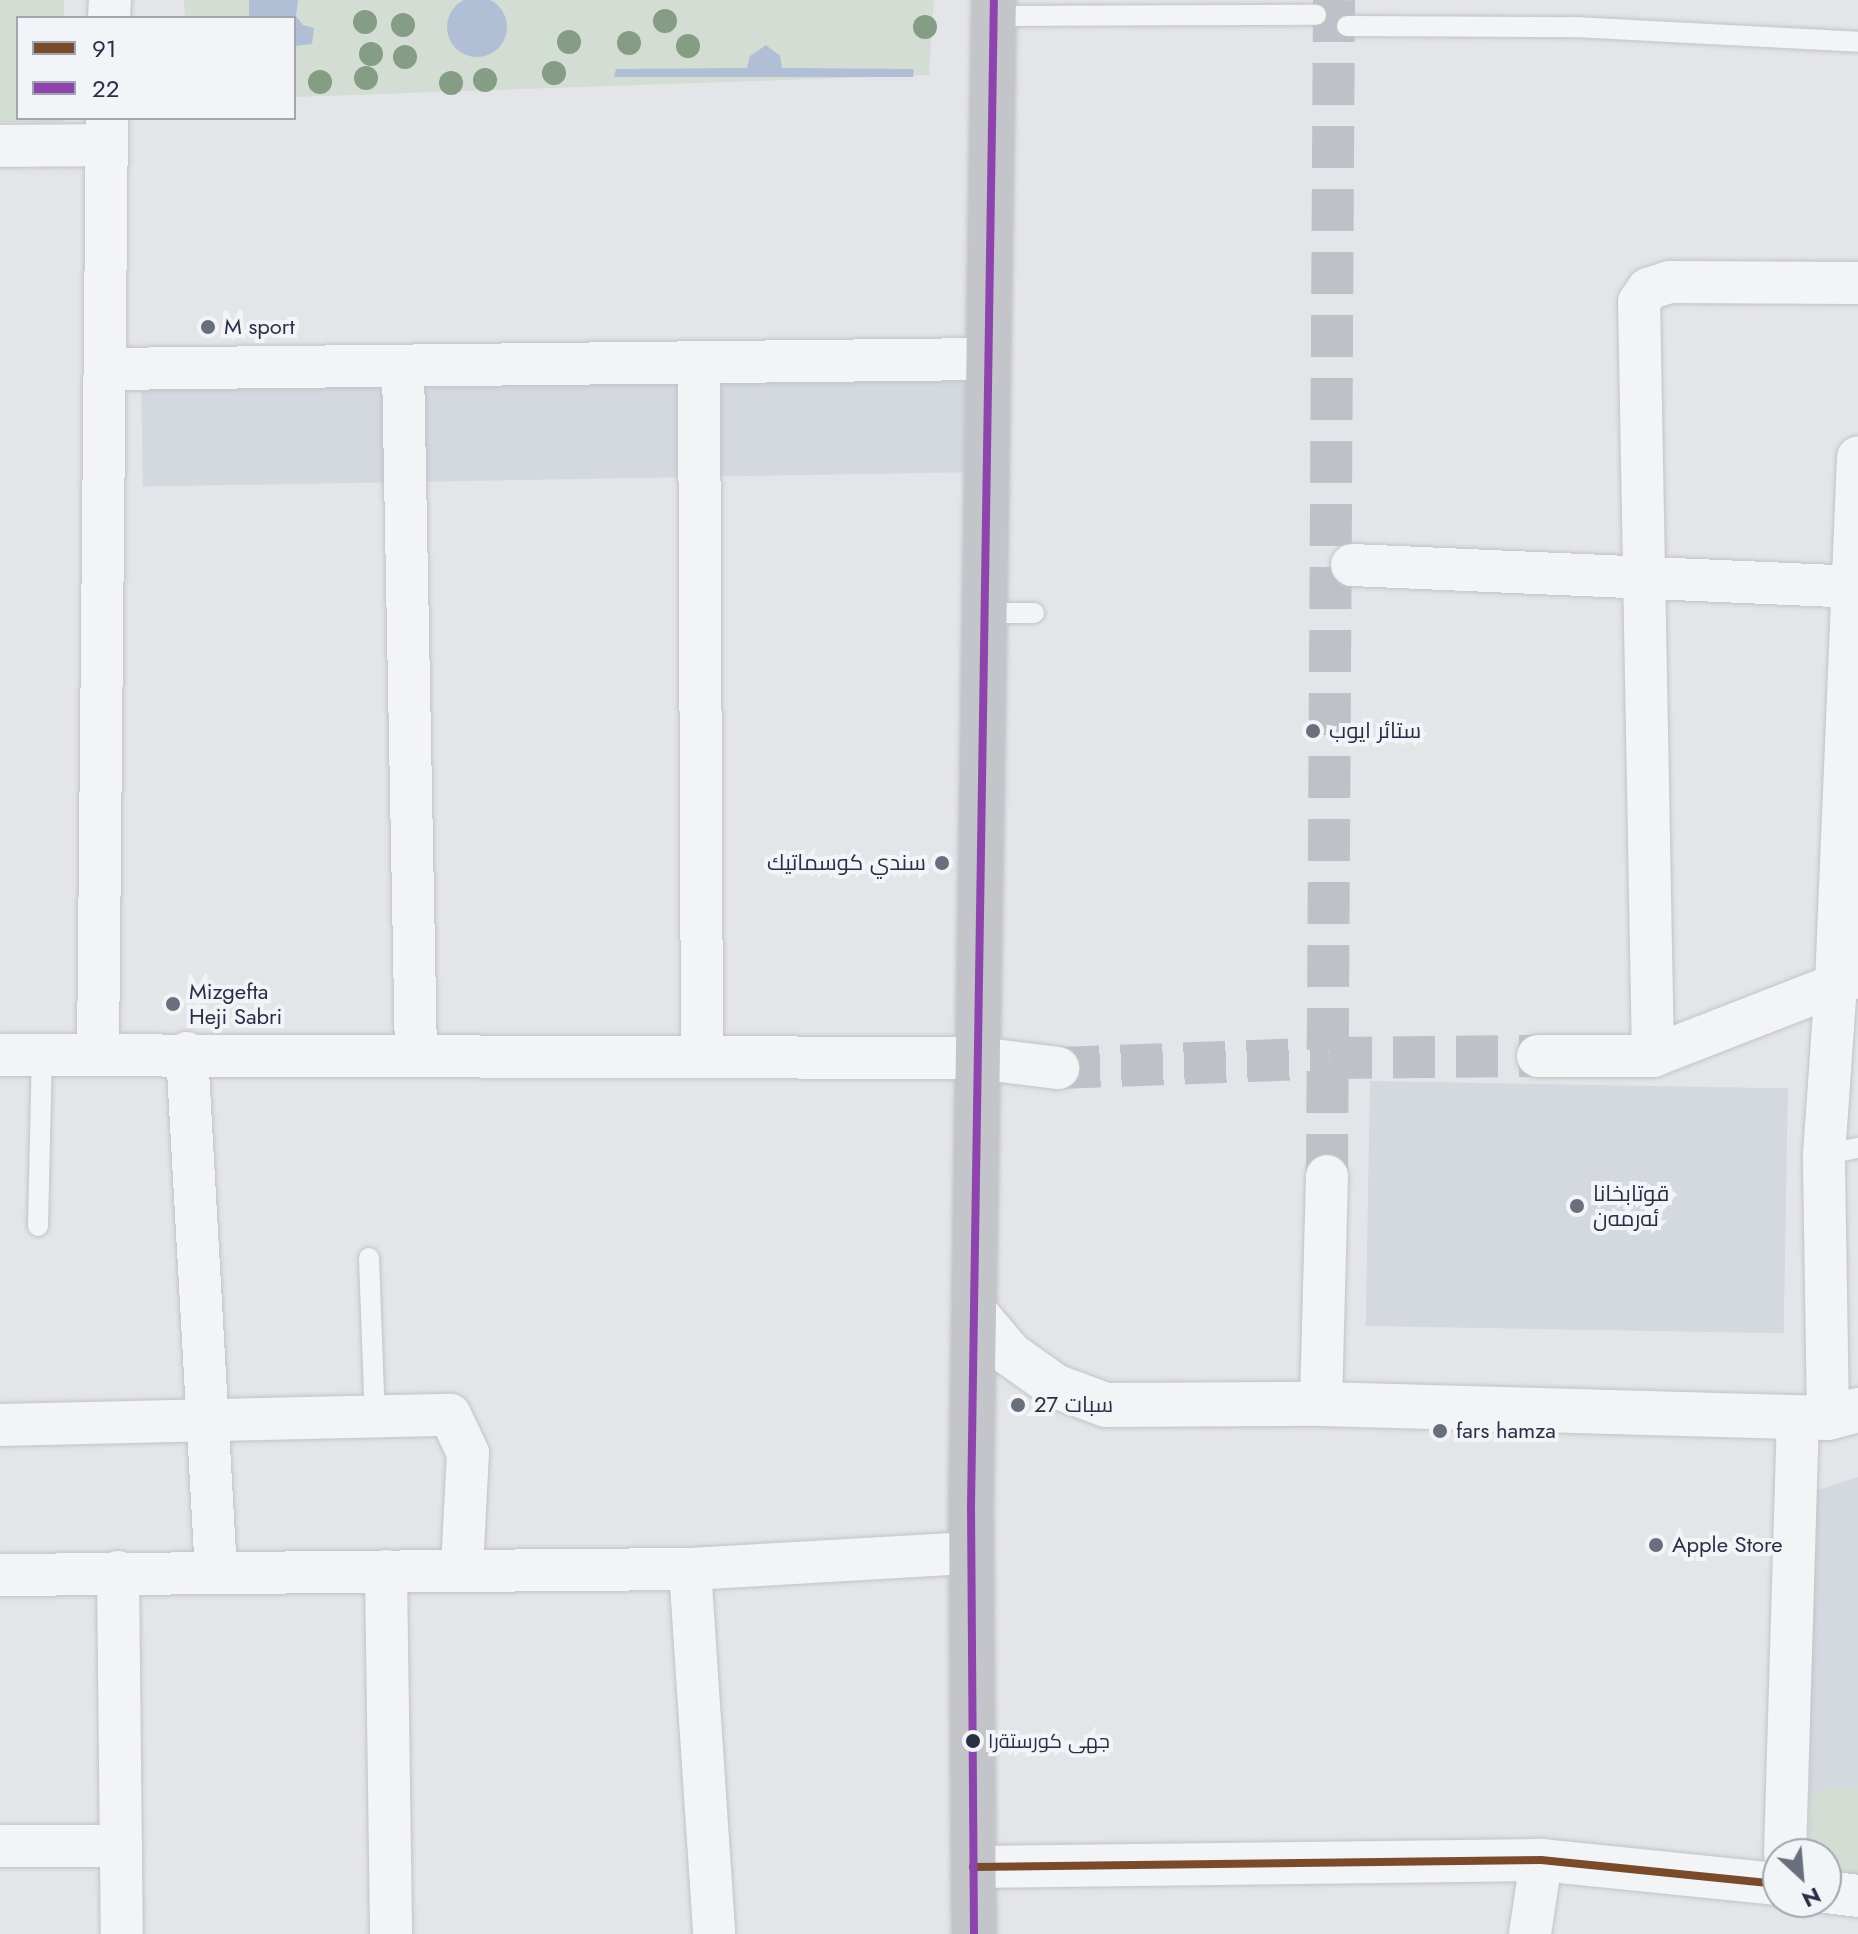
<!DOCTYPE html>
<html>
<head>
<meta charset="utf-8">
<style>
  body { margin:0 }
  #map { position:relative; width:1858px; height:1934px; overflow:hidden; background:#e4e5e9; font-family:Jost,Cairo,sans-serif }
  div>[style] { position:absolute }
  .built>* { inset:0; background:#d4d8df; transform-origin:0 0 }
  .green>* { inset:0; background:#d3ddd4 }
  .water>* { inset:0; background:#b0bed6 }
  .round { border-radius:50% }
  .minor-tunnel>* { height:42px; margin-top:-21px; transform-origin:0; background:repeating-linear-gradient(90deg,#bec1c8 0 42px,transparent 0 63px) }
  .roads { filter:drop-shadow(0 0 2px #c2c3c7) drop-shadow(0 0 2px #c2c3c7) }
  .service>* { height:20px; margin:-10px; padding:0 10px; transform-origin:10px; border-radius:10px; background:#f3f4f6 }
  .minor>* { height:42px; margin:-21px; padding:0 21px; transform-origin:21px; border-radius:21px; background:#f3f4f6 }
  .tertiary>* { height:44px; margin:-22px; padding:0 22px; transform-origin:22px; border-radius:22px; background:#f3f4f6 }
  .secondary>* { height:44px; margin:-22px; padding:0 22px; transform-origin:22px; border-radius:22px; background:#c4c5ca }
  .bus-1>* { height:8px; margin:-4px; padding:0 4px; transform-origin:4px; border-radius:4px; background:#7a4b2a }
  .bus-2>* { height:8px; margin:-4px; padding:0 4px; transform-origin:4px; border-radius:4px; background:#8e44ad }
  .trees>* { width:24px; height:24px; margin:-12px; border-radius:50%; background:#859c85 }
  .dots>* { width:22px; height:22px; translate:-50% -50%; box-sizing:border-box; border:4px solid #f2f4f8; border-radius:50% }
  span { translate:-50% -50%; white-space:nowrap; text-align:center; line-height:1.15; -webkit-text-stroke:8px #f2f4f8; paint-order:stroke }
  .bus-label { font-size:20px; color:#283045 }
  .left { translate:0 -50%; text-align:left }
  .poi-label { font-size:22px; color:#283045 }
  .right { translate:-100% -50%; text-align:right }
  .legend { position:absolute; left:16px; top:16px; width:280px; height:104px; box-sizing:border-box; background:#f2f4f8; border:2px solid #a1a6b0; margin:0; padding:10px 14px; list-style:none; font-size:24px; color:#283045 }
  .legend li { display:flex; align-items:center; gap:16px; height:40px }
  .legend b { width:40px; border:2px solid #a1a6b0 }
  .north { position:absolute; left:1762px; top:1838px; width:80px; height:80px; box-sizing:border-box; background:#f2f4f8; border:2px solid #a1a6b0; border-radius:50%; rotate:154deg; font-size:22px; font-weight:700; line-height:32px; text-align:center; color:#283045 }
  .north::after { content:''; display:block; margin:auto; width:28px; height:36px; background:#6a6f7e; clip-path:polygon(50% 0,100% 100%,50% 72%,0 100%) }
</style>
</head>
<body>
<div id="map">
  <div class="built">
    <i style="left:978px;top:371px;width:101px;height:837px;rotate:89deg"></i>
    <i style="left:1370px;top:1081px;width:418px;height:245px;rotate:1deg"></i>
    <i style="clip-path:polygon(1858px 1477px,1858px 1880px,1826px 1854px,1809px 1854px,1812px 1492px)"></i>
  </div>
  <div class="green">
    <i style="clip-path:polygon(0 0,64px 0,64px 18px,18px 18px,18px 118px,65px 118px,65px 122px,0 122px)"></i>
    <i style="clip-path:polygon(184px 0,934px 0,929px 75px,294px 97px,294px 18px,185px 18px)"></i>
    <i style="clip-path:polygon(1858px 1786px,1858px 1879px,1826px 1876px,1826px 1854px,1809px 1854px,1810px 1791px)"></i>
  </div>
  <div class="water">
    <i class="round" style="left:447px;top:-3px;width:60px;height:60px"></i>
    <i style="clip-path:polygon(249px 0,298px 0,296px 16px,303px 25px,314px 28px,312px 44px,294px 46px,294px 18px,249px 18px)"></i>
    <i style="clip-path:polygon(766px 45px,780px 56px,782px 68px,914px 69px,913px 77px,614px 77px,616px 69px,747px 68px,750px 56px)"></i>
  </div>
  <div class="minor-tunnel">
    <i style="left:1058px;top:1068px;width:272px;rotate:-2.1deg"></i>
    <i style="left:1330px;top:1058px;width:208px;rotate:-0.6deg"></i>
    <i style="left:1327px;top:1176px;width:1176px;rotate:-89.66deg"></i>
  </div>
  <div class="roads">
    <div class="service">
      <i style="left:993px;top:16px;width:323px;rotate:-0.2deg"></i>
      <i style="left:1347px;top:26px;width:228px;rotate:0.3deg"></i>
      <i style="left:1575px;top:27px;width:283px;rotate:3deg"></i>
      <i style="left:983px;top:613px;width:51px"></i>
      <i style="left:1824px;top:1155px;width:35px;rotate:-12deg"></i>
      <i style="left:38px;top:1226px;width:172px;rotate:-88.7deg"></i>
      <i style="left:369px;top:1258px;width:160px;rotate:87.9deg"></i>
    </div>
    <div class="minor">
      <i style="left:109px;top:18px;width:18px;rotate:-87deg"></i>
      <i style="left:0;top:146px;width:106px;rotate:-0.5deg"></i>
      <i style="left:699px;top:364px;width:693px;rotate:89.75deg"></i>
      <i style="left:403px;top:367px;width:689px;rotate:88.92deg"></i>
      <i style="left:105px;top:369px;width:882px;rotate:-0.65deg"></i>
      <i style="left:1352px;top:565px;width:506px;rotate:2.49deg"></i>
      <i style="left:187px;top:1053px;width:520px;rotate:86.8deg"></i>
      <i style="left:98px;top:1054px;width:936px;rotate:-89.45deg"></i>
      <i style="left:0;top:1055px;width:976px;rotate:0.18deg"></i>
      <i style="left:976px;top:1058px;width:83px;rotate:7deg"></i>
      <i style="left:1538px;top:1056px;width:115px"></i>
      <i style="left:1653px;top:1056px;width:220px;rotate:-21.3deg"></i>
      <i style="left:1653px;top:1056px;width:754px;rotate:-91.06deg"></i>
      <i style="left:1639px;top:302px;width:16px;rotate:-55deg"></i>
      <i style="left:1648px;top:289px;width:22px;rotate:-18deg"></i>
      <i style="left:1669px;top:282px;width:189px;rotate:0.3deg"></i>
      <i style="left:1321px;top:1404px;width:228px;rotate:-88.5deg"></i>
      <i style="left:1828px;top:1418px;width:263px;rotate:-90.9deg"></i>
      <i style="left:1824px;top:1155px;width:172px;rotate:-86deg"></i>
      <i style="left:1836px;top:983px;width:526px;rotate:-87.6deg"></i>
      <i style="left:0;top:1425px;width:450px;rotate:-1.3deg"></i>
      <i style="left:450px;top:1415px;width:42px;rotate:64.7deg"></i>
      <i style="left:468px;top:1453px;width:116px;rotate:93deg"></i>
      <i style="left:690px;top:1569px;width:366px;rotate:86.2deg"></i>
      <i style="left:386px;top:1571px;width:363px;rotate:89.2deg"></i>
      <i style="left:118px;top:1572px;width:362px;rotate:89.4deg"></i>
      <i style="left:0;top:1575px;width:690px;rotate:-0.5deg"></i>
      <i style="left:690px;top:1569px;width:281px;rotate:-3.3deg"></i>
      <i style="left:0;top:1846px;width:121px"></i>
      <i style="left:1785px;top:1854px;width:437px;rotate:-88.3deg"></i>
      <i style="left:973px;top:1867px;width:568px;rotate:-0.71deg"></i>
      <i style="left:1541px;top:1860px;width:238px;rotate:5.8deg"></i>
      <i style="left:1826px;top:1892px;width:32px;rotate:7deg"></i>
      <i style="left:1530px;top:1934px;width:75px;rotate:-81.5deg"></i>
    </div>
    <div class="tertiary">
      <i style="left:974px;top:1311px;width:56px;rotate:50.1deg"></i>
      <i style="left:1010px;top:1354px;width:55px;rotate:35.4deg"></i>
      <i style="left:1055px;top:1386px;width:54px;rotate:20.4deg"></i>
      <i style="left:1106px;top:1405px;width:215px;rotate:-0.3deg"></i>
      <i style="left:1321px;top:1404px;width:507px;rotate:1.58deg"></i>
      <i style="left:1828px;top:1418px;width:31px;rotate:-15deg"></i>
    </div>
    <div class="secondary">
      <i style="left:974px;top:1934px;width:427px;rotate:-90.4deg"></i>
      <i style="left:971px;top:1507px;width:1507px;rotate:-89.13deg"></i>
    </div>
  </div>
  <div class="bus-1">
    <i style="left:973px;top:1867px;width:568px;rotate:-0.71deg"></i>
    <i style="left:1541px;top:1860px;width:238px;rotate:5.8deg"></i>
  </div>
  <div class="bus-2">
    <i style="left:974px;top:1934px;width:427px;rotate:-90.4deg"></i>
    <i style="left:971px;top:1507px;width:1507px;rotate:-89.13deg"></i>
  </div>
  <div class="trees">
    <i style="left:665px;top:21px"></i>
    <i style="left:365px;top:22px"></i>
    <i style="left:403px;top:25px"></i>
    <i style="left:925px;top:27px"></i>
    <i style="left:569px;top:42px"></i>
    <i style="left:629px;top:43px"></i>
    <i style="left:688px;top:46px"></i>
    <i style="left:371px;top:54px"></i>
    <i style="left:405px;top:57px"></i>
    <i style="left:554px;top:73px"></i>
    <i style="left:366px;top:78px"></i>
    <i style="left:485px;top:80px"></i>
    <i style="left:320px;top:82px"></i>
    <i style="left:451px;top:83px"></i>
  </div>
  <div class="dots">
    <i style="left:208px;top:327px;background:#6a6f7e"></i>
    <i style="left:1313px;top:731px;background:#6a6f7e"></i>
    <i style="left:942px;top:863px;background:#6a6f7e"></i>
    <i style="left:173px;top:1004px;background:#6a6f7e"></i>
    <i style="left:1577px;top:1206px;background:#6a6f7e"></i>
    <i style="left:1018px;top:1405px;background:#6a6f7e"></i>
    <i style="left:1440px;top:1431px;background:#6a6f7e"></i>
    <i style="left:1656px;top:1545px;background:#6a6f7e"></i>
    <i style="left:973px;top:1741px;background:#283045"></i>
  </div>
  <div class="bus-label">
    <span class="left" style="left:988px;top:1741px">جهى كورستةرا</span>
  </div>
  <div class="poi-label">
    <span class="left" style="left:224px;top:327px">M sport</span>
    <span class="left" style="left:1329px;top:731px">ستائر ايوب</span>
    <span class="right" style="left:926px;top:863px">سندي کوسماتیك</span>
    <span class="left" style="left:189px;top:1004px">Mizgefta<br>Heji Sabri</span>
    <span class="left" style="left:1593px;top:1206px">قوتابخانا<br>ئه‌رمه‌ن</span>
    <span class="left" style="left:1034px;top:1405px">27 سبات</span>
    <span class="left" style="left:1456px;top:1431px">fars hamza</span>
    <span class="left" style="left:1672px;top:1545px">Apple Store</span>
  </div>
  <ul class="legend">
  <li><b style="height:10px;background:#7a4b2a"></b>91</li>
  <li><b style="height:10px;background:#8e44ad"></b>22</li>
  </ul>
  <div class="north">N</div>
</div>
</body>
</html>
